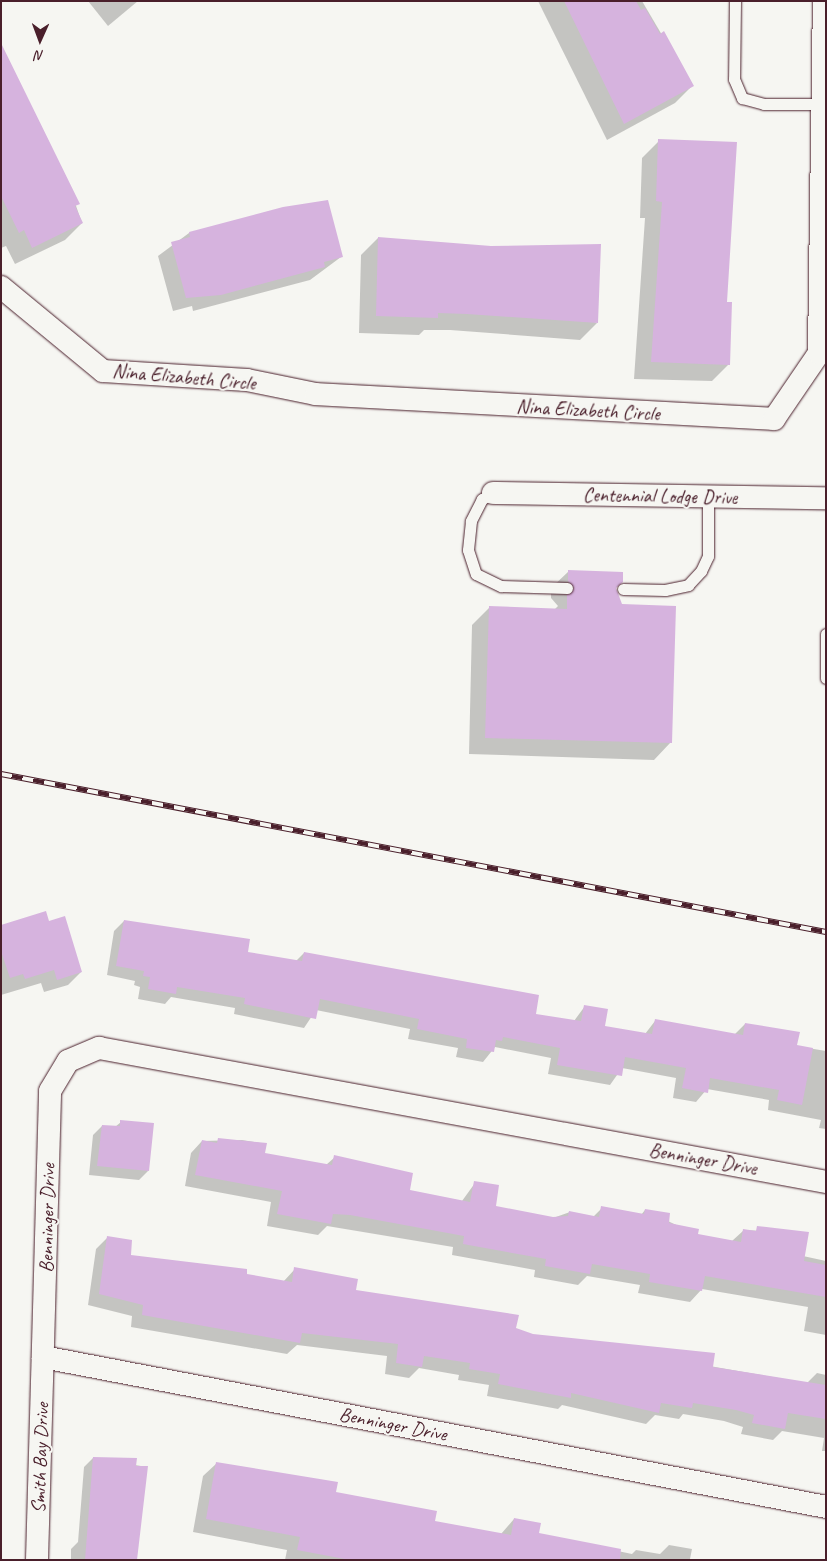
<!DOCTYPE html>
<html>
<head>
<meta charset="utf-8">
<style>
  body { margin:0 }
  #map { position:relative; width:827px; height:1561px; overflow:hidden; background:#f6f6f2; font-family:Caveat,sans-serif }
  div>[style] { position:absolute }
  .shadow>* { inset:0; background:#0003 }
  .building>* { inset:0; background:#d6b3de }
  .roads { filter:drop-shadow(0 0 1px #4a1f2b) drop-shadow(0 0 1px #4a1f2b) }
  .lane>* { height:11px; margin:-5.5px; padding:0 5.5px; transform-origin:5.5px; border-radius:5.5px; background:#f6f6f2 }
  .street>* { height:22px; margin:-11px; padding:0 11px; transform-origin:11px; border-radius:11px; background:#f6f6f2 }
  .rail>* { height:5.5px; margin-top:-2.75px; transform-origin:0; background:repeating-linear-gradient(90deg,#f6f6f2 0 11px,#4a1f2b 0 22px); box-sizing:border-box; border-block:1px solid #4a1f2b }
  span { translate:-50% -50%; white-space:nowrap; text-align:center; line-height:1.15; -webkit-text-stroke:4px #f6f6f2; paint-order:stroke }
  .street-label { font-size:20px; color:#4a1f2b }
  .frame { position:absolute; inset:0; border:2px solid #4a1f2b; pointer-events:none }
  .north { position:absolute; left:15px; top:15px; width:50px; height:50px; -webkit-text-stroke:4px #f6f6f2; paint-order:stroke; rotate:182deg; font-size:14px; font-weight:700; line-height:20px; text-align:center; color:#4a1f2b }
  .north::after { content:''; display:block; margin:auto; width:18px; height:22px; background:#4a1f2b; clip-path:polygon(50% 0,100% 100%,50% 72%,0 100%) }
</style>
</head>
<body>
<div id="map">
  <div class="shadow">
    <i style="clip-path:polygon(88px 1px,138px 1px,108px 26px)"></i>
    <i style="clip-path:polygon(538px 1px,642px 1px,692px 86px,675px 103px,607px 140px)"></i>
    <i style="clip-path:polygon(1px 45px,66px 177px,82px 223px,65px 240px,15px 264px,6px 246px,1px 248px)"></i>
    <i style="clip-path:polygon(659px 141px,725px 304px,729px 364px,712px 381px,634px 379px,645px 218px,640px 218px,642px 158px)"></i>
    <i style="clip-path:polygon(189px 233px,341px 257px,310px 280px,193px 311px,192px 306px,173px 311px,158px 256px)"></i>
    <i style="clip-path:polygon(378px 238px,597px 323px,580px 340px,450px 330px,424px 330px,419px 335px,359px 333px,361px 255px)"></i>
    <i style="clip-path:polygon(569px 571px,614px 588px,671px 742px,654px 760px,469px 754px,472px 625px,489px 608px,554px 610px,558px 606px,551px 598px,551px 588px)"></i>
    <i style="clip-path:polygon(124px 921px,246px 953px,296px 961px,304px 953px,535px 1015px,574px 1021px,585px 1006px,604px 1027px,645px 1034px,655px 1021px,734px 1035px,745px 1024px,796px 1046px,826px 1051px,826px 1129px,819px 1128px,821px 1120px,768px 1110px,769px 1100px,707px 1089px,696px 1102px,673px 1098px,676px 1078px,622px 1068px,610px 1085px,548px 1074px,551px 1058px,495px 1047px,483px 1062px,456px 1057px,458px 1048px,408px 1039px,410px 1029px,316px 1010px,304px 1028px,234px 1014px,235px 1008px,171px 997px,165px 1004px,138px 999px,140px 987px,134px 985px,135px 981px,107px 975px,114px 931px)"></i>
    <i style="clip-path:polygon(48px 923px,81px 972px,68px 985px,44px 992px,41px 983px,1px 995px,1px 927px)"></i>
    <i style="clip-path:polygon(121px 1122px,148px 1171px,139px 1180px,89px 1175px,93px 1135px,102px 1126px,115px 1127px)"></i>
    <i style="clip-path:polygon(242px 1140px,266px 1144px,264px 1154px,326px 1165px,335px 1157px,408px 1191px,462px 1201px,475px 1183px,494px 1207px,553px 1218px,570px 1212px,593px 1217px,602px 1208px,641px 1215px,645px 1210px,697px 1235px,732px 1241px,744px 1230px,808px 1233px,803px 1256px,826px 1261px,826px 1335px,804px 1331px,808px 1307px,702px 1289px,690px 1302px,638px 1293px,640px 1285px,587px 1276px,578px 1285px,534px 1277px,535px 1270px,452px 1255px,453px 1247px,327px 1226px,318px 1235px,267px 1226px,271px 1202px,185px 1186px,191px 1153px,202px 1141px)"></i>
    <i style="clip-path:polygon(108px 1237px,129px 1256px,283px 1282px,295px 1269px,355px 1291px,532px 1335px,807px 1383px,817px 1373px,826px 1375px,826px 1451px,822px 1451px,824px 1438px,782px 1431px,773px 1440px,741px 1434px,743px 1427px,724px 1421px,683px 1414px,679px 1419px,655px 1415px,646px 1424px,562px 1405px,558px 1409px,487px 1396px,489px 1385px,458px 1380px,459px 1375px,419px 1368px,409px 1378px,385px 1374px,387px 1356px,297px 1345px,287px 1354px,131px 1327px,132px 1316px,88px 1305px,96px 1249px)"></i>
    <i style="clip-path:polygon(93px 1458px,147px 1467px,136px 1560px,71px 1560px,71px 1549px,78px 1542px,84px 1467px)"></i>
    <i style="clip-path:polygon(217px 1463px,434px 1522px,501px 1534px,514px 1519px,537px 1534px,632px 1554px,636px 1550px,660px 1554px,669px 1545px,692px 1549px,690px 1559px,695px 1560px,285px 1560px,287px 1550px,193px 1532px,203px 1476px)"></i>
  </div>
  <div class="building">
    <i style="clip-path:polygon(564px 1px,636px 1px,641px 10px,645px 8px,660px 34px,664px 31px,694px 86px,624px 124px)"></i>
    <i style="clip-path:polygon(1px 43px,80px 204px,75px 206px,83px 223px,32px 248px,24px 230px,19px 233px,1px 196px)"></i>
    <i style="clip-path:polygon(658px 139px,737px 142px,727px 302px,732px 302px,730px 365px,651px 362px,662px 202px,656px 201px)"></i>
    <i style="clip-path:polygon(328px 200px,343px 257px,324px 262px,325px 267px,221px 295px,186px 298px,171px 242px,190px 237px,189px 232px,283px 207px)"></i>
    <i style="clip-path:polygon(378px 237px,491px 246px,601px 244px,598px 323px,467px 314px,438px 313px,438px 318px,376px 316px)"></i>
    <i style="clip-path:polygon(568px 570px,623px 572px,623px 582px,616px 588px,622px 604px,676px 606px,672px 743px,485px 738px,489px 606px,567px 609px,567px 595px,574px 588px,568px 581px)"></i>
    <i style="clip-path:polygon(46px 911px,49px 921px,65px 916px,82px 972px,57px 980px,54px 970px,25px 979px,23px 974px,10px 978px,1px 951px,1px 925px)"></i>
    <i style="clip-path:polygon(124px 920px,250px 939px,248px 952px,302px 961px,304px 952px,539px 995px,536px 1014px,581px 1021px,584px 1005px,608px 1009px,605px 1026px,652px 1034px,655px 1019px,743px 1035px,745px 1023px,800px 1032px,797px 1045px,813px 1048px,802px 1105px,777px 1100px,779px 1090px,710px 1078px,708px 1093px,682px 1088px,686px 1068px,625px 1057px,622px 1076px,557px 1065px,560px 1048px,503px 1037px,502px 1041px,496px 1040px,494px 1052px,466px 1048px,467px 1039px,417px 1029px,419px 1019px,320px 999px,316px 1019px,244px 1004px,245px 998px,177px 987px,176px 994px,148px 989px,150px 977px,143px 976px,144px 971px,116px 966px)"></i>
    <i style="clip-path:polygon(120px 1120px,154px 1123px,149px 1171px,97px 1166px,102px 1125px,120px 1126px)"></i>
    <i style="clip-path:polygon(218px 1138px,267px 1143px,265px 1153px,332px 1165px,334px 1155px,413px 1173px,410px 1190px,470px 1202px,474px 1181px,499px 1185px,496px 1206px,553px 1217px,568px 1216px,569px 1211px,599px 1217px,601px 1206px,644px 1214px,645px 1209px,670px 1213px,669px 1223px,699px 1229px,698px 1234px,741px 1242px,743px 1229px,756px 1231px,757px 1226px,809px 1232px,804px 1261px,826px 1265px,826px 1297px,705px 1276px,702px 1291px,649px 1282px,650px 1274px,592px 1264px,590px 1274px,545px 1266px,546px 1259px,463px 1244px,464px 1236px,350px 1215px,333px 1214px,331px 1224px,277px 1214px,282px 1191px,195px 1175px,202px 1140px,217px 1143px)"></i>
    <i style="clip-path:polygon(107px 1236px,132px 1240px,131px 1255px,247px 1269px,247px 1274px,292px 1282px,294px 1267px,358px 1279px,356px 1290px,519px 1315px,516px 1328px,533px 1334px,715px 1353px,713px 1367px,826px 1385px,826px 1419px,788px 1413px,785px 1429px,752px 1423px,754px 1415px,736px 1410px,693px 1403px,692px 1408px,661px 1403px,659px 1413px,571px 1393px,571px 1398px,498px 1384px,500px 1374px,469px 1369px,470px 1363px,424px 1356px,422px 1367px,396px 1363px,398px 1344px,302px 1333px,300px 1343px,142px 1315px,143px 1305px,99px 1294px)"></i>
    <i style="clip-path:polygon(93px 1457px,137px 1458px,136px 1466px,148px 1466px,137px 1560px,85px 1560px)"></i>
    <i style="clip-path:polygon(216px 1462px,338px 1482px,336px 1492px,437px 1511px,435px 1521px,511px 1535px,514px 1518px,541px 1523px,539px 1533px,621px 1549px,620px 1560px,350px 1560px,297px 1550px,300px 1537px,206px 1519px)"></i>
  </div>
  <div class="roads">
    <div class="lane">
      <i style="left:735px;top:1px;width:78px;rotate:90.7deg"></i>
      <i style="left:734px;top:79px;width:21px;rotate:67deg"></i>
      <i style="left:742px;top:98px;width:23px;rotate:15deg"></i>
      <i style="left:764px;top:104px;width:60px"></i>
      <i style="left:493px;top:493px;width:13px;rotate:151deg"></i>
      <i style="left:482px;top:499px;width:25px;rotate:117deg"></i>
      <i style="left:471px;top:521px;width:29px;rotate:96deg"></i>
      <i style="left:468px;top:550px;width:25px;rotate:72deg"></i>
      <i style="left:476px;top:574px;width:28px;rotate:26deg"></i>
      <i style="left:501px;top:586px;width:66px;rotate:1.7deg"></i>
      <i style="left:623px;top:589px;width:42px;rotate:1.4deg"></i>
      <i style="left:665px;top:590px;width:24px;rotate:-12deg"></i>
      <i style="left:688px;top:585px;width:19px;rotate:-47deg"></i>
      <i style="left:701px;top:571px;width:17px;rotate:-65deg"></i>
      <i style="left:708px;top:556px;width:59px;rotate:-90deg"></i>
      <i style="left:826px;top:634px;width:44px;rotate:90deg"></i>
    </div>
    <div class="street">
      <i style="left:1px;top:287px;width:132px;rotate:39.5deg"></i>
      <i style="left:103px;top:371px;width:144px;rotate:3.6deg"></i>
      <i style="left:247px;top:380px;width:70px;rotate:11.5deg"></i>
      <i style="left:316px;top:394px;width:459px;rotate:3.1deg"></i>
      <i style="left:774px;top:419px;width:80px;rotate:-55.7deg"></i>
      <i style="left:819px;top:353px;width:352px;rotate:-89.2deg"></i>
      <i style="left:493px;top:493px;width:333px;rotate:0.9deg"></i>
      <i style="left:43px;top:1357px;width:797px;rotate:10.84deg"></i>
      <i style="left:37px;top:1560px;width:469px;rotate:-88.4deg"></i>
      <i style="left:50px;top:1091px;width:35px;rotate:-59deg"></i>
      <i style="left:68px;top:1061px;width:34px;rotate:-23deg"></i>
      <i style="left:99px;top:1048px;width:739px;rotate:10.44deg"></i>
    </div>
  </div>
  <div class="rail">
    <i style="left:1px;top:774px;width:840px;rotate:10.84deg"></i>
  </div>
  <div class="street-label">
    <span style="left:184px;top:377px;rotate:5deg">Nina Elizabeth Circle</span>
    <span style="left:588px;top:410px;rotate:3deg">Nina Elizabeth Circle</span>
    <span style="left:660px;top:496px;rotate:1deg">Centennial Lodge Drive</span>
    <span style="left:703px;top:1159px;rotate:10deg">Benninger Drive</span>
    <span style="left:47px;top:1218px;rotate:-89deg">Benninger Drive</span>
    <span style="left:393px;top:1424px;rotate:11deg">Benninger Drive</span>
    <span style="left:40px;top:1458px;rotate:-88deg">Smith Bay Drive</span>
  </div>
  <div class="frame"></div>
  <div class="north">N</div>
</div>
</body>
</html>
